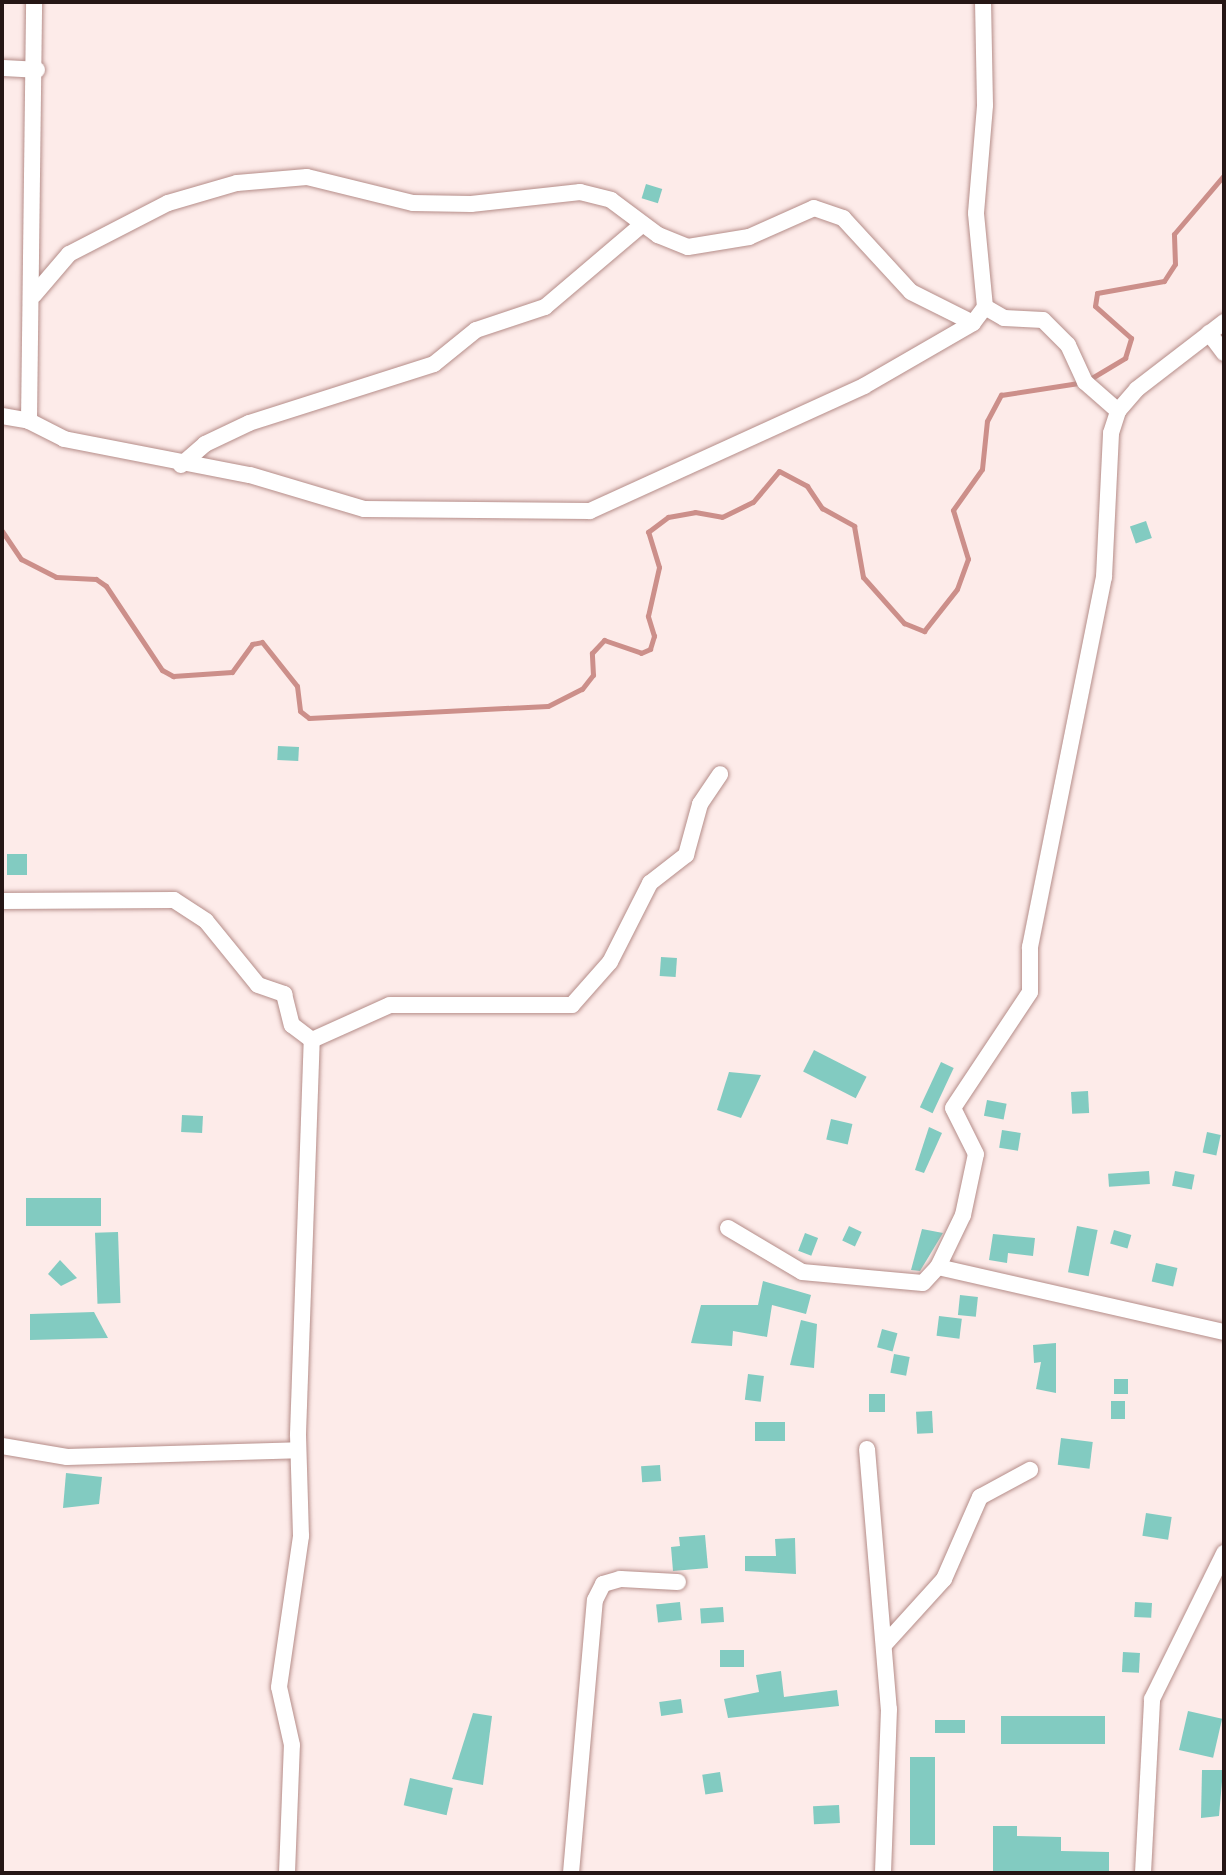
<!DOCTYPE html>
<html>
<head>
<meta charset="utf-8">
<style>
  body { margin:0 }
  #map { position:relative; width:1226px; height:1875px; overflow:hidden; background:#fdebe9; font-family:"Exo 2",sans-serif }
  div>[style] { position:absolute }
  .stream>* { height:5px; margin:-2.5px; padding:0 2.5px; transform-origin:2.5px; border-radius:2.5px; background:#cc8f8a }
  .building>* { inset:0; background:#82cbc1; transform-origin:0 0 }
  .roads { filter:drop-shadow(0 0 2px #b58d89) drop-shadow(0 0 2px #b58d89) }
  .minor>* { height:16px; margin:-8px; padding:0 8px; transform-origin:8px; border-radius:8px; background:#fff }
  span { translate:-50% -50%; white-space:nowrap; text-align:center; line-height:1.15; -webkit-text-stroke:6px #fff; paint-order:stroke }
  .frame { position:absolute; inset:0; border:4px solid #251615; pointer-events:none }
</style>
</head>
<body>
<div id="map">
  <div class="stream">
    <i style="left:2px;top:531px;width:34px;rotate:56deg"></i>
    <i style="left:21px;top:559px;width:39px;rotate:27deg"></i>
    <i style="left:56px;top:577px;width:40px;rotate:2.9deg"></i>
    <i style="left:96px;top:579px;width:12px;rotate:35deg"></i>
    <i style="left:106px;top:586px;width:101px;rotate:56.3deg"></i>
    <i style="left:162px;top:670px;width:13px;rotate:29deg"></i>
    <i style="left:173px;top:676px;width:59px;rotate:-3.9deg"></i>
    <i style="left:232px;top:672px;width:34px;rotate:-54deg"></i>
    <i style="left:252px;top:644px;width:10px;rotate:-11deg"></i>
    <i style="left:262px;top:642px;width:56px;rotate:51.5deg"></i>
    <i style="left:297px;top:686px;width:25px;rotate:83deg"></i>
    <i style="left:300px;top:711px;width:11px;rotate:38deg"></i>
    <i style="left:309px;top:718px;width:239px;rotate:-2.9deg"></i>
    <i style="left:548px;top:706px;width:38px;rotate:-27deg"></i>
    <i style="left:582px;top:689px;width:18px;rotate:-52deg"></i>
    <i style="left:593px;top:675px;width:22px;rotate:-93deg"></i>
    <i style="left:592px;top:653px;width:18px;rotate:-47deg"></i>
    <i style="left:604px;top:640px;width:39px;rotate:19deg"></i>
    <i style="left:641px;top:653px;width:10px;rotate:-24deg"></i>
    <i style="left:650px;top:649px;width:14px;rotate:-73deg"></i>
    <i style="left:654px;top:636px;width:21px;rotate:-107deg"></i>
    <i style="left:648px;top:616px;width:50px;rotate:-77.3deg"></i>
    <i style="left:659px;top:567px;width:37px;rotate:-107deg"></i>
    <i style="left:648px;top:532px;width:25px;rotate:-37deg"></i>
    <i style="left:668px;top:517px;width:27px;rotate:-10deg"></i>
    <i style="left:695px;top:512px;width:27px;rotate:10deg"></i>
    <i style="left:722px;top:517px;width:34px;rotate:-26deg"></i>
    <i style="left:753px;top:502px;width:40px;rotate:-50deg"></i>
    <i style="left:779px;top:471px;width:32px;rotate:28deg"></i>
    <i style="left:807px;top:486px;width:27px;rotate:56deg"></i>
    <i style="left:822px;top:508px;width:37px;rotate:29deg"></i>
    <i style="left:854px;top:526px;width:52px;rotate:80deg"></i>
    <i style="left:863px;top:577px;width:62px;rotate:48.3deg"></i>
    <i style="left:904px;top:623px;width:22px;rotate:22deg"></i>
    <i style="left:924px;top:631px;width:53px;rotate:-51.8deg"></i>
    <i style="left:957px;top:589px;width:32px;rotate:-70deg"></i>
    <i style="left:968px;top:559px;width:51px;rotate:-107deg"></i>
    <i style="left:953px;top:510px;width:50px;rotate:-54.7deg"></i>
    <i style="left:982px;top:469px;width:48px;rotate:-84.1deg"></i>
    <i style="left:987px;top:421px;width:30px;rotate:-62deg"></i>
    <i style="left:1001px;top:395px;width:85px;rotate:-8.8deg"></i>
    <i style="left:1085px;top:382px;width:47px;rotate:-31deg"></i>
    <i style="left:1125px;top:358px;width:21px;rotate:-73deg"></i>
    <i style="left:1131px;top:338px;width:48px;rotate:-138.4deg"></i>
    <i style="left:1095px;top:306px;width:13px;rotate:-81deg"></i>
    <i style="left:1097px;top:293px;width:68px;rotate:-10.2deg"></i>
    <i style="left:1164px;top:281px;width:20px;rotate:-57deg"></i>
    <i style="left:1175px;top:264px;width:30px;rotate:-92deg"></i>
    <i style="left:1174px;top:234px;width:77px;rotate:-49.7deg"></i>
  </div>
  <div class="building">
    <i style="left:646px;top:184px;width:17px;height:15px;rotate:17deg"></i>
    <i style="left:1146px;top:521px;width:18px;height:17px;rotate:71deg"></i>
    <i style="left:278px;top:746px;width:21px;height:14px;rotate:3deg"></i>
    <i style="left:7px;top:854px;width:20px;height:21px"></i>
    <i style="left:661px;top:957px;width:16px;height:19px;rotate:4deg"></i>
    <i style="left:814px;top:1050px;width:59px;height:24px;rotate:27deg"></i>
    <i style="left:941px;top:1062px;width:14px;height:50px;rotate:25deg"></i>
    <i style="clip-path:polygon(729px 1072px,761px 1075px,741px 1118px,717px 1110px)"></i>
    <i style="left:1088px;top:1091px;width:22px;height:17px;rotate:87deg"></i>
    <i style="left:987px;top:1100px;width:20px;height:16px;rotate:11deg"></i>
    <i style="left:182px;top:1115px;width:21px;height:17px;rotate:3deg"></i>
    <i style="left:831px;top:1119px;width:22px;height:21px;rotate:13deg"></i>
    <i style="clip-path:polygon(929px 1127px,942px 1133px,924px 1173px,915px 1170px)"></i>
    <i style="left:1002px;top:1130px;width:19px;height:18px;rotate:9deg"></i>
    <i style="left:1207px;top:1132px;width:14px;height:21px;rotate:12deg"></i>
    <i style="left:1149px;top:1171px;width:13px;height:41px;rotate:86deg"></i>
    <i style="left:1175px;top:1171px;width:20px;height:15px;rotate:11deg"></i>
    <i style="left:101px;top:1198px;width:28px;height:75px;rotate:90deg"></i>
    <i style="left:849px;top:1226px;width:14px;height:16px;rotate:25deg"></i>
    <i style="left:1077px;top:1226px;width:21px;height:47px;rotate:11deg"></i>
    <i style="clip-path:polygon(922px 1229px,943px 1233px,920px 1271px,911px 1270px)"></i>
    <i style="left:1114px;top:1230px;width:18px;height:14px;rotate:16deg"></i>
    <i style="left:118px;top:1232px;width:71px;height:23px;rotate:88deg"></i>
    <i style="left:805px;top:1233px;width:14px;height:19px;rotate:21deg"></i>
    <i style="clip-path:polygon(993px 1234px,1035px 1238px,1033px 1256px,1008px 1253px,1007px 1263px,989px 1260px)"></i>
    <i style="clip-path:polygon(60px 1260px,77px 1278px,61px 1286px,48px 1274px)"></i>
    <i style="left:1156px;top:1263px;width:22px;height:19px;rotate:13deg"></i>
    <i style="clip-path:polygon(763px 1281px,811px 1295px,806px 1314px,772px 1305px,767px 1337px,733px 1331px,732px 1346px,691px 1343px,701px 1305px,758px 1305px)"></i>
    <i style="left:960px;top:1295px;width:18px;height:20px;rotate:6deg"></i>
    <i style="clip-path:polygon(94px 1312px,108px 1338px,30px 1340px,30px 1314px)"></i>
    <i style="left:939px;top:1316px;width:23px;height:20px;rotate:7deg"></i>
    <i style="clip-path:polygon(801px 1320px,817px 1324px,814px 1368px,790px 1365px)"></i>
    <i style="left:882px;top:1329px;width:16px;height:19px;rotate:15deg"></i>
    <i style="clip-path:polygon(1056px 1343px,1056px 1393px,1036px 1389px,1041px 1362px,1034px 1363px,1033px 1345px)"></i>
    <i style="left:894px;top:1354px;width:16px;height:19px;rotate:11deg"></i>
    <i style="left:748px;top:1374px;width:16px;height:26px;rotate:7deg"></i>
    <i style="left:1114px;top:1379px;width:14px;height:15px"></i>
    <i style="left:885px;top:1394px;width:18px;height:16px;rotate:90deg"></i>
    <i style="left:1111px;top:1401px;width:14px;height:18px"></i>
    <i style="left:932px;top:1411px;width:22px;height:16px;rotate:87deg"></i>
    <i style="left:755px;top:1422px;width:30px;height:19px"></i>
    <i style="left:1061px;top:1438px;width:32px;height:27px;rotate:7deg"></i>
    <i style="left:660px;top:1465px;width:16px;height:19px;rotate:86deg"></i>
    <i style="clip-path:polygon(66px 1473px,102px 1477px,99px 1504px,63px 1508px)"></i>
    <i style="left:1146px;top:1513px;width:26px;height:23px;rotate:9deg"></i>
    <i style="clip-path:polygon(705px 1535px,708px 1568px,673px 1571px,671px 1547px,680px 1546px,679px 1537px)"></i>
    <i style="clip-path:polygon(795px 1538px,796px 1574px,745px 1571px,745px 1556px,776px 1556px,775px 1539px)"></i>
    <i style="left:680px;top:1602px;width:18px;height:24px;rotate:84deg"></i>
    <i style="left:1135px;top:1602px;width:17px;height:15px;rotate:3deg"></i>
    <i style="left:723px;top:1607px;width:15px;height:23px;rotate:86deg"></i>
    <i style="left:744px;top:1650px;width:17px;height:24px;rotate:90deg"></i>
    <i style="left:1123px;top:1652px;width:17px;height:20px;rotate:3deg"></i>
    <i style="clip-path:polygon(781px 1671px,784px 1697px,837px 1690px,839px 1706px,728px 1718px,724px 1699px,759px 1692px,756px 1675px)"></i>
    <i style="left:681px;top:1699px;width:14px;height:22px;rotate:82deg"></i>
    <i style="left:1188px;top:1711px;width:35px;height:40px;rotate:13deg"></i>
    <i style="clip-path:polygon(473px 1713px,492px 1716px,483px 1785px,452px 1779px)"></i>
    <i style="left:1105px;top:1716px;width:28px;height:104px;rotate:90deg"></i>
    <i style="left:935px;top:1720px;width:30px;height:13px"></i>
    <i style="left:910px;top:1757px;width:25px;height:88px"></i>
    <i style="clip-path:polygon(1202px 1770px,1223px 1770px,1219px 1816px,1201px 1818px)"></i>
    <i style="left:720px;top:1772px;width:20px;height:18px;rotate:81deg"></i>
    <i style="left:410px;top:1778px;width:44px;height:28px;rotate:13deg"></i>
    <i style="left:839px;top:1805px;width:18px;height:26px;rotate:87deg"></i>
    <i style="clip-path:polygon(993px 1826px,1017px 1826px,1017px 1836px,1061px 1837px,1061px 1851px,1109px 1852px,1109px 1873px,993px 1873px)"></i>
  </div>
  <div class="roads">
    <div class="minor">
      <i style="left:2px;top:68px;width:35px;rotate:3deg"></i>
      <i style="left:34px;top:295px;width:54px;rotate:-49.5deg"></i>
      <i style="left:69px;top:254px;width:111px;rotate:-27.3deg"></i>
      <i style="left:168px;top:203px;width:72px;rotate:-16.2deg"></i>
      <i style="left:237px;top:183px;width:70px;rotate:-4.9deg"></i>
      <i style="left:307px;top:177px;width:109px;rotate:13.8deg"></i>
      <i style="left:413px;top:203px;width:58px;rotate:1deg"></i>
      <i style="left:471px;top:204px;width:110px;rotate:-6.3deg"></i>
      <i style="left:580px;top:192px;width:32px;rotate:14deg"></i>
      <i style="left:611px;top:200px;width:59px;rotate:36.7deg"></i>
      <i style="left:658px;top:235px;width:32px;rotate:22deg"></i>
      <i style="left:688px;top:247px;width:62px;rotate:-9.3deg"></i>
      <i style="left:749px;top:237px;width:71px;rotate:-24deg"></i>
      <i style="left:814px;top:208px;width:31px;rotate:19deg"></i>
      <i style="left:843px;top:218px;width:100px;rotate:47.4deg"></i>
      <i style="left:911px;top:292px;width:69px;rotate:26.6deg"></i>
      <i style="left:985px;top:307px;width:22px;rotate:30deg"></i>
      <i style="left:1004px;top:318px;width:39px;rotate:3deg"></i>
      <i style="left:1043px;top:320px;width:35px;rotate:45deg"></i>
      <i style="left:1068px;top:345px;width:41px;rotate:65.3deg"></i>
      <i style="left:1085px;top:382px;width:44px;rotate:41.3deg"></i>
      <i style="left:1209px;top:333px;width:25px;rotate:53deg"></i>
      <i style="left:2px;top:416px;width:27px;rotate:10deg"></i>
      <i style="left:29px;top:421px;width:39px;rotate:27deg"></i>
      <i style="left:64px;top:439px;width:189px;rotate:11deg"></i>
      <i style="left:250px;top:475px;width:119px;rotate:16.6deg"></i>
      <i style="left:364px;top:509px;width:226px;rotate:0.5deg"></i>
      <i style="left:590px;top:511px;width:301px;rotate:-24.5deg"></i>
      <i style="left:864px;top:386px;width:126px;rotate:-30deg"></i>
      <i style="left:973px;top:323px;width:20px;rotate:-53deg"></i>
      <i style="left:985px;top:307px;width:94px;rotate:-95.5deg"></i>
      <i style="left:976px;top:213px;width:108px;rotate:-85.2deg"></i>
      <i style="left:985px;top:105px;width:103px;rotate:-91.1deg"></i>
      <i style="left:29px;top:421px;width:419px;rotate:-89.3deg"></i>
      <i style="left:181px;top:465px;width:32px;rotate:-41deg"></i>
      <i style="left:205px;top:444px;width:49px;rotate:-25.5deg"></i>
      <i style="left:249px;top:423px;width:194px;rotate:-17.7deg"></i>
      <i style="left:434px;top:364px;width:54px;rotate:-39deg"></i>
      <i style="left:476px;top:330px;width:73px;rotate:-18.4deg"></i>
      <i style="left:545px;top:307px;width:128px;rotate:-40.3deg"></i>
      <i style="left:2px;top:901px;width:172px;rotate:-0.3deg"></i>
      <i style="left:174px;top:900px;width:38px;rotate:33deg"></i>
      <i style="left:206px;top:921px;width:82px;rotate:50.9deg"></i>
      <i style="left:258px;top:985px;width:28px;rotate:19deg"></i>
      <i style="left:284px;top:994px;width:32px;rotate:76deg"></i>
      <i style="left:292px;top:1025px;width:25px;rotate:37deg"></i>
      <i style="left:312px;top:1040px;width:85px;rotate:-24.2deg"></i>
      <i style="left:390px;top:1005px;width:182px"></i>
      <i style="left:572px;top:1005px;width:57px;rotate:-48.5deg"></i>
      <i style="left:610px;top:962px;width:89px;rotate:-63.1deg"></i>
      <i style="left:650px;top:883px;width:46px;rotate:-37.9deg"></i>
      <i style="left:686px;top:855px;width:53px;rotate:-74.6deg"></i>
      <i style="left:700px;top:804px;width:36px;rotate:-56deg"></i>
      <i style="left:728px;top:1228px;width:86px;rotate:30.7deg"></i>
      <i style="left:802px;top:1272px;width:121px;rotate:5.2deg"></i>
      <i style="left:923px;top:1283px;width:22px;rotate:-47deg"></i>
      <i style="left:938px;top:1267px;width:58px;rotate:-64.3deg"></i>
      <i style="left:963px;top:1215px;width:62px;rotate:-78deg"></i>
      <i style="left:976px;top:1154px;width:51px;rotate:-116.6deg"></i>
      <i style="left:953px;top:1108px;width:139px;rotate:-56.4deg"></i>
      <i style="left:1030px;top:992px;width:45px;rotate:-90deg"></i>
      <i style="left:1030px;top:947px;width:377px;rotate:-78.7deg"></i>
      <i style="left:1104px;top:577px;width:144px;rotate:-87.2deg"></i>
      <i style="left:1111px;top:433px;width:23px;rotate:-72deg"></i>
      <i style="left:1118px;top:411px;width:29px;rotate:-49deg"></i>
      <i style="left:1137px;top:389px;width:110px;rotate:-37.6deg"></i>
      <i style="left:938px;top:1267px;width:293px;rotate:12.8deg"></i>
      <i style="left:2px;top:1446px;width:66px;rotate:9.6deg"></i>
      <i style="left:67px;top:1457px;width:231px;rotate:-1.7deg"></i>
      <i style="left:867px;top:1449px;width:261px;rotate:85.2deg"></i>
      <i style="left:889px;top:1709px;width:164px;rotate:92.1deg"></i>
      <i style="left:885px;top:1644px;width:88px;rotate:-47.8deg"></i>
      <i style="left:944px;top:1579px;width:90px;rotate:-66.3deg"></i>
      <i style="left:980px;top:1497px;width:57px;rotate:-28.4deg"></i>
      <i style="left:287px;top:1873px;width:128px;rotate:-87.8deg"></i>
      <i style="left:292px;top:1745px;width:59px;rotate:-102.6deg"></i>
      <i style="left:279px;top:1687px;width:153px;rotate:-81.7deg"></i>
      <i style="left:301px;top:1536px;width:102px;rotate:-91.7deg"></i>
      <i style="left:298px;top:1434px;width:394px;rotate:-88deg"></i>
      <i style="left:571px;top:1873px;width:274px;rotate:-85deg"></i>
      <i style="left:595px;top:1600px;width:18px;rotate:-63deg"></i>
      <i style="left:603px;top:1584px;width:18px;rotate:-16deg"></i>
      <i style="left:620px;top:1579px;width:58px;rotate:3deg"></i>
      <i style="left:1143px;top:1873px;width:174px;rotate:-87deg"></i>
      <i style="left:1152px;top:1699px;width:163px;rotate:-63.7deg"></i>
    </div>
  </div>
  <div class="frame"></div>
</div>
</body>
</html>
